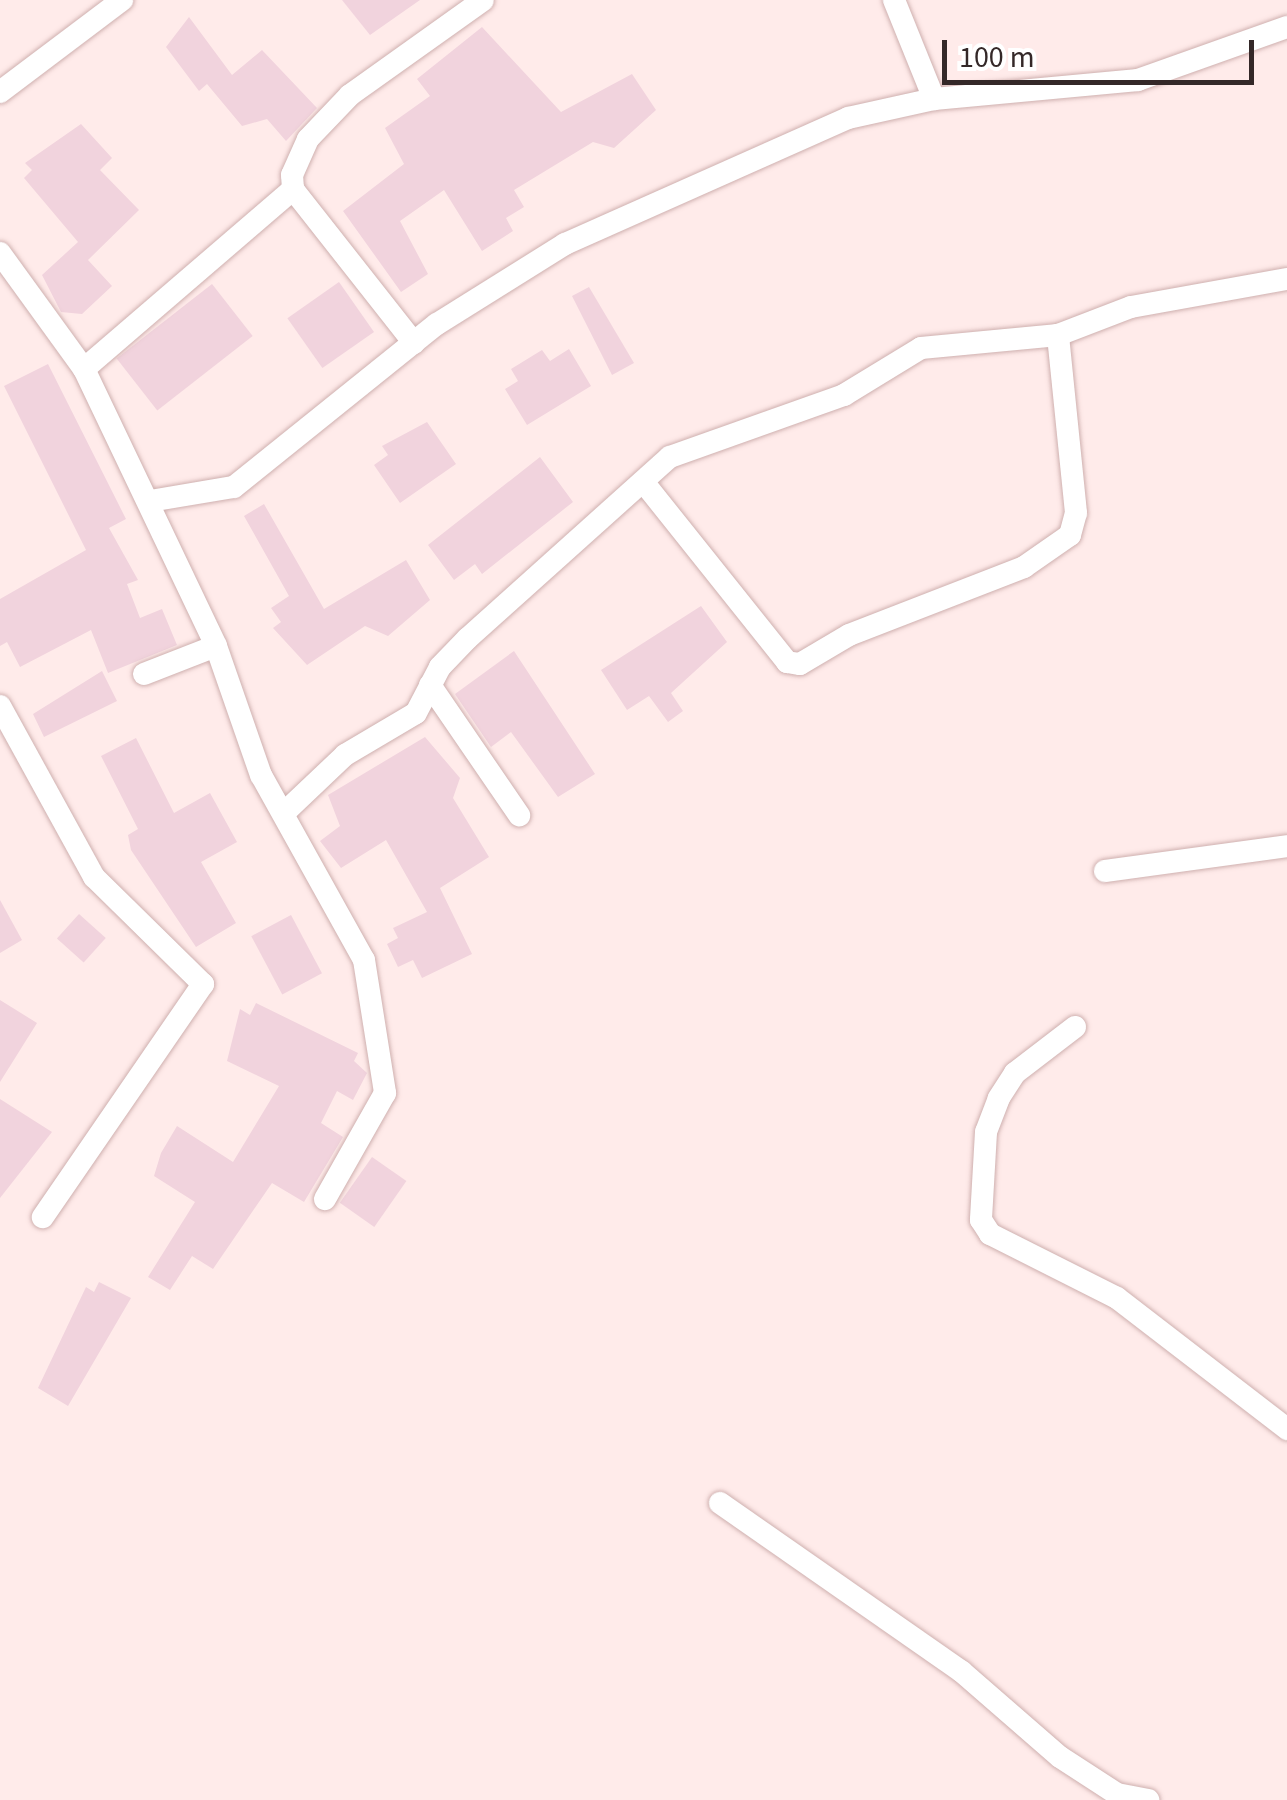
<!DOCTYPE html>
<html>
<head>
<meta charset="utf-8">
<style>
  body { margin:0 }
  #map { position:relative; width:1287px; height:1800px; overflow:hidden; background:#ffebea; font-family:"Source Sans 3",sans-serif }
  div>[style] { position:absolute }
  .building>* { inset:0; background:#f1d3dd; transform-origin:0 0 }
  .roads { filter:drop-shadow(0 0 2px #cfb0af) drop-shadow(0 0 2px #cfb0af) }
  .minor>* { height:22px; margin:-11px; padding:0 11px; transform-origin:11px; border-radius:11px; background:#fff }
  span { translate:-50% -50%; white-space:nowrap; text-align:center; line-height:1.15; -webkit-text-stroke:9px #fff; paint-order:stroke }
  .scale { position:absolute; left:942px; top:40px; width:312px; height:45px; box-sizing:border-box; border:5px solid #342828; border-top:0; padding-left:12px; font-size:30px; line-height:35px; white-space:nowrap; color:#342828; -webkit-text-stroke:8px #fff; paint-order:stroke }
</style>
</head>
<body>
<div id="map">
  <div class="building">
    <i style="clip-path:polygon(342px 0,420px 0,370px 35px)"></i>
    <i style="clip-path:polygon(189px 17px,232px 75px,262px 50px,317px 108px,286px 141px,267px 119px,242px 126px,207px 84px,199px 91px,166px 47px)"></i>
    <i style="clip-path:polygon(482px 27px,561px 112px,632px 74px,656px 110px,614px 148px,593px 142px,514px 190px,524px 207px,506px 218px,513px 231px,482px 251px,444px 190px,400px 221px,428px 274px,401px 292px,343px 211px,404px 164px,385px 128px,430px 96px,417px 79px)"></i>
    <i style="clip-path:polygon(81px 124px,112px 158px,100px 170px,139px 210px,88px 260px,112px 286px,82px 314px,61px 312px,42px 275px,78px 242px,24px 178px,32px 170px,25px 163px)"></i>
    <i style="left:339px;top:282px;width:61px;height:63px;rotate:55deg"></i>
    <i style="left:212px;top:284px;width:66px;height:121px;rotate:52deg"></i>
    <i style="clip-path:polygon(589px 287px,634px 363px,612px 375px,572px 296px)"></i>
    <i style="clip-path:polygon(569px 349px,591px 386px,527px 425px,505px 389px,518px 381px,511px 369px,542px 350px,550px 361px)"></i>
    <i style="clip-path:polygon(48px 364px,126px 519px,109px 528px,138px 580px,127px 584px,140px 618px,162px 609px,177px 645px,108px 673px,91px 630px,20px 667px,7px 642px,0 646px,0 599px,86px 550px,4px 386px)"></i>
    <i style="clip-path:polygon(427px 422px,456px 464px,400px 503px,374px 465px,388px 455px,382px 446px)"></i>
    <i style="clip-path:polygon(540px 457px,573px 502px,482px 574px,475px 564px,454px 580px,428px 545px)"></i>
    <i style="clip-path:polygon(264px 504px,324px 609px,406px 560px,430px 600px,388px 636px,365px 626px,307px 665px,273px 628px,281px 622px,271px 608px,289px 596px,244px 516px)"></i>
    <i style="clip-path:polygon(701px 606px,727px 642px,671px 693px,683px 711px,668px 722px,649px 696px,627px 710px,601px 670px)"></i>
    <i style="clip-path:polygon(514px 651px,595px 774px,558px 797px,511px 732px,491px 747px,455px 694px)"></i>
    <i style="clip-path:polygon(102px 671px,117px 701px,44px 737px,33px 714px)"></i>
    <i style="clip-path:polygon(425px 737px,460px 778px,453px 798px,489px 857px,440px 888px,472px 954px,422px 978px,413px 960px,398px 967px,387px 944px,398px 938px,393px 928px,427px 912px,386px 840px,341px 868px,320px 841px,340px 826px,328px 795px)"></i>
    <i style="clip-path:polygon(136px 738px,174px 813px,210px 793px,237px 842px,201px 862px,236px 923px,196px 947px,131px 850px,128px 835px,138px 829px,101px 756px)"></i>
    <i style="clip-path:polygon(0 900px,22px 940px,0 953px)"></i>
    <i style="left:79px;top:914px;width:36px;height:33px;rotate:42deg"></i>
    <i style="left:291px;top:915px;width:66px;height:45px;rotate:62deg"></i>
    <i style="clip-path:polygon(0 1000px,37px 1023px,0 1082px)"></i>
    <i style="clip-path:polygon(256px 1003px,358px 1053px,354px 1061px,367px 1073px,353px 1100px,337px 1091px,321px 1123px,343px 1137px,304px 1202px,272px 1183px,213px 1269px,192px 1256px,170px 1290px,148px 1277px,195px 1202px,154px 1176px,161px 1153px,177px 1126px,233px 1162px,279px 1086px,227px 1061px,240px 1009px,250px 1015px)"></i>
    <i style="clip-path:polygon(0 1099px,52px 1132px,0 1198px)"></i>
    <i style="left:372px;top:1157px;width:42px;height:56px;rotate:35deg"></i>
    <i style="clip-path:polygon(99px 1282px,131px 1298px,68px 1406px,38px 1388px,86px 1287px,94px 1292px)"></i>
  </div>
  <div class="roads">
    <div class="minor">
      <i style="left:894px;top:0;width:107px;rotate:68deg"></i>
      <i style="left:0;top:92px;width:153px;rotate:-37deg"></i>
      <i style="left:0;top:253px;width:143px;rotate:54.1deg"></i>
      <i style="left:84px;top:369px;width:307px;rotate:64.5deg"></i>
      <i style="left:414px;top:343px;width:196px;rotate:-128.2deg"></i>
      <i style="left:293px;top:189px;width:14px;rotate:-94deg"></i>
      <i style="left:292px;top:175px;width:39px;rotate:-66deg"></i>
      <i style="left:308px;top:139px;width:61px;rotate:-46.3deg"></i>
      <i style="left:350px;top:95px;width:163px;rotate:-35.5deg"></i>
      <i style="left:84px;top:369px;width:276px;rotate:-40.7deg"></i>
      <i style="left:645px;top:484px;width:228px;rotate:51.4deg"></i>
      <i style="left:787px;top:662px;width:13px;rotate:9deg"></i>
      <i style="left:800px;top:664px;width:57px;rotate:-30.6deg"></i>
      <i style="left:849px;top:635px;width:188px;rotate:-21.2deg"></i>
      <i style="left:1024px;top:567px;width:56px;rotate:-34.8deg"></i>
      <i style="left:1070px;top:535px;width:23px;rotate:-75deg"></i>
      <i style="left:1076px;top:513px;width:179px;rotate:-95.8deg"></i>
      <i style="left:150px;top:501px;width:85px;rotate:-9.5deg"></i>
      <i style="left:234px;top:487px;width:260px;rotate:-38.8deg"></i>
      <i style="left:437px;top:324px;width:151px;rotate:-32deg"></i>
      <i style="left:565px;top:244px;width:310px;rotate:-24deg"></i>
      <i style="left:848px;top:118px;width:88px;rotate:-12.5deg"></i>
      <i style="left:934px;top:99px;width:205px;rotate:-5.3deg"></i>
      <i style="left:1138px;top:80px;width:158px;rotate:-19.6deg"></i>
      <i style="left:144px;top:674px;width:77px;rotate:-21.3deg"></i>
      <i style="left:216px;top:646px;width:137px;rotate:70.8deg"></i>
      <i style="left:261px;top:775px;width:212px;rotate:60.9deg"></i>
      <i style="left:364px;top:960px;width:135px;rotate:81deg"></i>
      <i style="left:385px;top:1093px;width:122px;rotate:119.5deg"></i>
      <i style="left:430px;top:685px;width:158px;rotate:55.6deg"></i>
      <i style="left:0;top:706px;width:195px;rotate:61.2deg"></i>
      <i style="left:94px;top:877px;width:153px;rotate:44.5deg"></i>
      <i style="left:203px;top:984px;width:283px;rotate:124.5deg"></i>
      <i style="left:285px;top:812px;width:83px;rotate:-43.5deg"></i>
      <i style="left:345px;top:755px;width:82px;rotate:-30.6deg"></i>
      <i style="left:416px;top:713px;width:52px;rotate:-62.4deg"></i>
      <i style="left:440px;top:667px;width:40px;rotate:-46deg"></i>
      <i style="left:468px;top:638px;width:271px;rotate:-41.9deg"></i>
      <i style="left:670px;top:457px;width:185px;rotate:-19.6deg"></i>
      <i style="left:844px;top:395px;width:90px;rotate:-31.4deg"></i>
      <i style="left:921px;top:348px;width:138px;rotate:-5.4deg"></i>
      <i style="left:1058px;top:335px;width:78px;rotate:-21deg"></i>
      <i style="left:1131px;top:307px;width:158px;rotate:-10.2deg"></i>
      <i style="left:1105px;top:871px;width:184px;rotate:-7.8deg"></i>
      <i style="left:1075px;top:1027px;width:76px;rotate:142.5deg"></i>
      <i style="left:1015px;top:1073px;width:30px;rotate:123deg"></i>
      <i style="left:999px;top:1098px;width:36px;rotate:111deg"></i>
      <i style="left:986px;top:1132px;width:88px;rotate:93.3deg"></i>
      <i style="left:981px;top:1220px;width:17px;rotate:57deg"></i>
      <i style="left:990px;top:1234px;width:142px;rotate:26.7deg"></i>
      <i style="left:1117px;top:1298px;width:215px;rotate:37.6deg"></i>
      <i style="left:720px;top:1503px;width:294px;rotate:34.9deg"></i>
      <i style="left:961px;top:1671px;width:131px;rotate:41deg"></i>
      <i style="left:1060px;top:1757px;width:68px;rotate:33deg"></i>
      <i style="left:1117px;top:1794px;width:32px;rotate:11deg"></i>
    </div>
  </div>
  <div class="scale">100 m</div>
</div>
</body>
</html>
